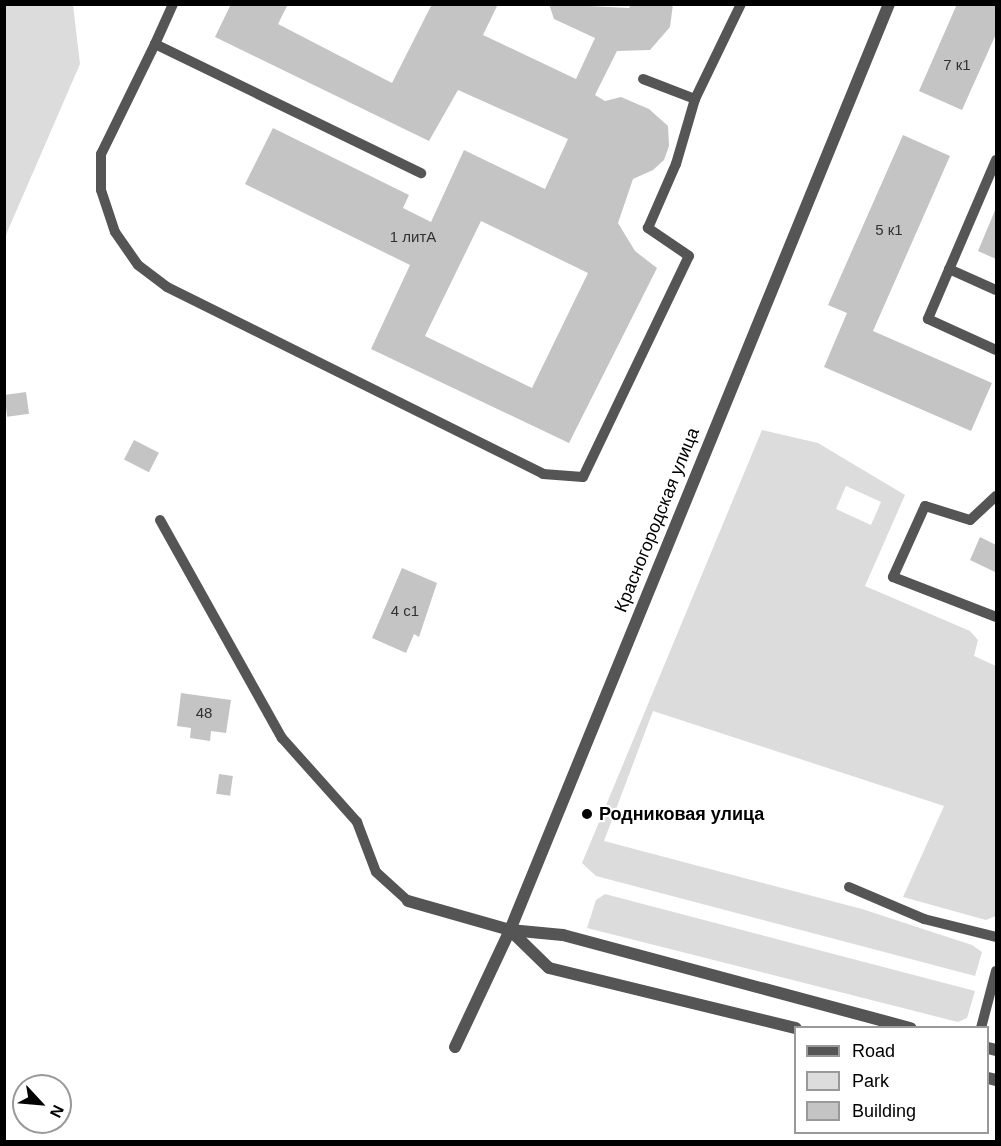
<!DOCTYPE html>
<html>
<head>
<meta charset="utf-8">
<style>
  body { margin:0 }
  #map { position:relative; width:1001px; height:1146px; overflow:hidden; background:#fff; font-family:Arial,sans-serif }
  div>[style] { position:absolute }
  .green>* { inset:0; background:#dcdcdc }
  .building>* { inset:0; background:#c4c4c4; transform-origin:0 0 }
  .lane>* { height:10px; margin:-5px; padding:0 5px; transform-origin:5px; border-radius:5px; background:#555 }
  .street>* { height:12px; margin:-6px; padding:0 6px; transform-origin:6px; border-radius:6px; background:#555 }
  .dots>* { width:16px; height:16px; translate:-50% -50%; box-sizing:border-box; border:3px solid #fff; border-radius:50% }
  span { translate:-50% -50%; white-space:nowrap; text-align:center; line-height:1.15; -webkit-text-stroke:4.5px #fff; paint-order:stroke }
  .number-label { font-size:15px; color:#313131 }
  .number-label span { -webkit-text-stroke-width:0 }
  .street-label { font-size:18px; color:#000 }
  .poi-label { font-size:18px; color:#000; font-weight:700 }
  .left { translate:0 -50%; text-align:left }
  .frame { position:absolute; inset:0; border:6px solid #000; pointer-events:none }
  .legend { position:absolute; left:794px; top:1026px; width:195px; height:108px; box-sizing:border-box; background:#fff; border:2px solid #999; margin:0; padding:8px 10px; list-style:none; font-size:18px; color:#000 }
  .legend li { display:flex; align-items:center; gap:12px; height:30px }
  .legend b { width:30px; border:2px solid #999 }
  .north { position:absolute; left:12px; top:1074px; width:60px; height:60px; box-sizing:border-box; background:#fff; border:2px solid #999; border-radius:50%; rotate:116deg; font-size:16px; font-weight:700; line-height:24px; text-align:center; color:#000 }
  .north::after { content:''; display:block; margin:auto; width:21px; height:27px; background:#000; clip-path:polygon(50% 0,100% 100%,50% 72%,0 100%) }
</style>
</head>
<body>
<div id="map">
  <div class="green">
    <i style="clip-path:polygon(5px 4px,73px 5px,80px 64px,5px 237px)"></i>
    <i style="clip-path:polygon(evenodd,762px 430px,818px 443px,905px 495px,865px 586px,970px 631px,978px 640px,974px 656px,996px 666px,996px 916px,986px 920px,903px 897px,944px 806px,653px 711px,604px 841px,862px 909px,972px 945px,982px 952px,975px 976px,596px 876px,582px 863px,762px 430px,846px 486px,881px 502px,871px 525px,836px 509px,846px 486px)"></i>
    <i style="clip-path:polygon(605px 894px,975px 991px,967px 1018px,958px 1022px,587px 928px,596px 900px)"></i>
  </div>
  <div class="building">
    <i style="clip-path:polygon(evenodd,231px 4px,288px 4px,278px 24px,392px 83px,432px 4px,498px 4px,483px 35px,576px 79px,595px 38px,554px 19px,549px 4px,629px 8px,631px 4px,673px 4px,670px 27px,650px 50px,617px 51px,595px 95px,605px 101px,621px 97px,649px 109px,668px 126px,669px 146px,664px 160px,653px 170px,633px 179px,618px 223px,635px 251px,657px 268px,569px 443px,371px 349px,410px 265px,245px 184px,273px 128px,409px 195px,403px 208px,431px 222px,464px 150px,545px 189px,568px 139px,458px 90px,429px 141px,215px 37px,231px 4px,481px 221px,588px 273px,532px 388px,425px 336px,481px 221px)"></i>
    <i style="clip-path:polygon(957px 4px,996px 4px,996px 34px,962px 110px,919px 91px)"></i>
    <i style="clip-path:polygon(903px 135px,950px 156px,873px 331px,992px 383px,971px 431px,824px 367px,847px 313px,828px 305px)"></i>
    <i style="clip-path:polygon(996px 208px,996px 259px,978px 251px)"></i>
    <i style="left:26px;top:392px;width:22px;height:22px;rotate:82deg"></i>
    <i style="left:134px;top:440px;width:28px;height:22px;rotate:27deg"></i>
    <i style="clip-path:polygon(980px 537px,996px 545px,995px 572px,970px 560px)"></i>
    <i style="clip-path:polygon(402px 568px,437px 583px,419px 637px,414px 634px,406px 653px,372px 638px)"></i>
    <i style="clip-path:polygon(181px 693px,231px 700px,226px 733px,211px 731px,210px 741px,190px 738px,191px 728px,177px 726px)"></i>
    <i style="left:219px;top:774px;width:14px;height:20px;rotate:8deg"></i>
  </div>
  <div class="lane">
    <i style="left:173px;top:4px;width:44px;rotate:114.2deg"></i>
    <i style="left:155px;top:44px;width:296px;rotate:25.9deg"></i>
    <i style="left:155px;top:44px;width:123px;rotate:116.1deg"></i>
    <i style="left:101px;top:154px;width:36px;rotate:90deg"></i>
    <i style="left:101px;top:190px;width:44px;rotate:71.6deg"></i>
    <i style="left:115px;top:232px;width:40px;rotate:55.1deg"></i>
    <i style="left:138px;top:265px;width:36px;rotate:37deg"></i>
    <i style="left:167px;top:287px;width:420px;rotate:26.4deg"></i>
    <i style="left:543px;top:474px;width:40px;rotate:4.3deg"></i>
    <i style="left:583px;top:477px;width:245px;rotate:-64.4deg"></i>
    <i style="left:689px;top:256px;width:50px;rotate:-145.7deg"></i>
    <i style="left:648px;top:228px;width:70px;rotate:-66.4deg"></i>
    <i style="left:676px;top:164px;width:68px;rotate:-73.7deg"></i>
    <i style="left:695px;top:99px;width:106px;rotate:-64.2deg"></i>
    <i style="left:643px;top:79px;width:56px;rotate:21deg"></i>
    <i style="left:996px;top:160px;width:173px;rotate:113.2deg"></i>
    <i style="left:928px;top:319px;width:75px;rotate:24.5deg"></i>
    <i style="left:949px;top:269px;width:51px;rotate:24.1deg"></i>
    <i style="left:996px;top:496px;width:35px;rotate:137deg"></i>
    <i style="left:970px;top:520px;width:47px;rotate:-162.7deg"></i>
    <i style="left:925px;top:506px;width:78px;rotate:114.3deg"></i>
    <i style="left:893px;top:577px;width:110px;rotate:21.2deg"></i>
    <i style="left:160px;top:520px;width:250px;rotate:60.8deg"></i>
    <i style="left:282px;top:738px;width:113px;rotate:48.2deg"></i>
    <i style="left:357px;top:822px;width:53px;rotate:69.2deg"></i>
    <i style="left:376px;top:872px;width:43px;rotate:42.2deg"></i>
    <i style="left:849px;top:887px;width:82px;rotate:23.1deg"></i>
    <i style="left:924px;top:919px;width:74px;rotate:14deg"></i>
    <i style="left:981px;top:1028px;width:59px;rotate:-75.3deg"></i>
  </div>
  <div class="street">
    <i style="left:408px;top:901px;width:106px;rotate:15.9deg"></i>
    <i style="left:510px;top:930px;width:53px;rotate:5.4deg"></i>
    <i style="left:563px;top:935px;width:360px;rotate:15deg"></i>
    <i style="left:510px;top:930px;width:54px;rotate:44.3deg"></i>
    <i style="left:549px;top:968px;width:254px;rotate:13.7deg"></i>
    <i style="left:455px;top:1047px;width:129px;rotate:-64.8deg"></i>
    <i style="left:510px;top:930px;width:1001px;rotate:-67.74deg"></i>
    <i style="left:988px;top:1048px;width:8px;rotate:14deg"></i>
    <i style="left:988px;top:1078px;width:8px;rotate:14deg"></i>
  </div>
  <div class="dots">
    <i style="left:587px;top:814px;background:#000"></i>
  </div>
  <div class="number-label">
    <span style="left:957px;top:65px">7 к1</span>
    <span style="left:889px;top:230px">5 к1</span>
    <span style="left:413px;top:237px">1 литА</span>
    <span style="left:405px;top:611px">4 с1</span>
    <span style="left:204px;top:713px">48</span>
  </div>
  <div class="street-label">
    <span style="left:657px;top:520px;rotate:-68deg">Красногородская улица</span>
  </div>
  <div class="poi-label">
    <span class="left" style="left:599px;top:814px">Родниковая улица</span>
  </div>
  <div class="frame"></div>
  <ul class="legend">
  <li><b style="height:8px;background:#555"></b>Road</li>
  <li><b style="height:16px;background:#dcdcdc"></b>Park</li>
  <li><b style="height:16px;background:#c4c4c4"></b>Building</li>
  </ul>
  <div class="north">N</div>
</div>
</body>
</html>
